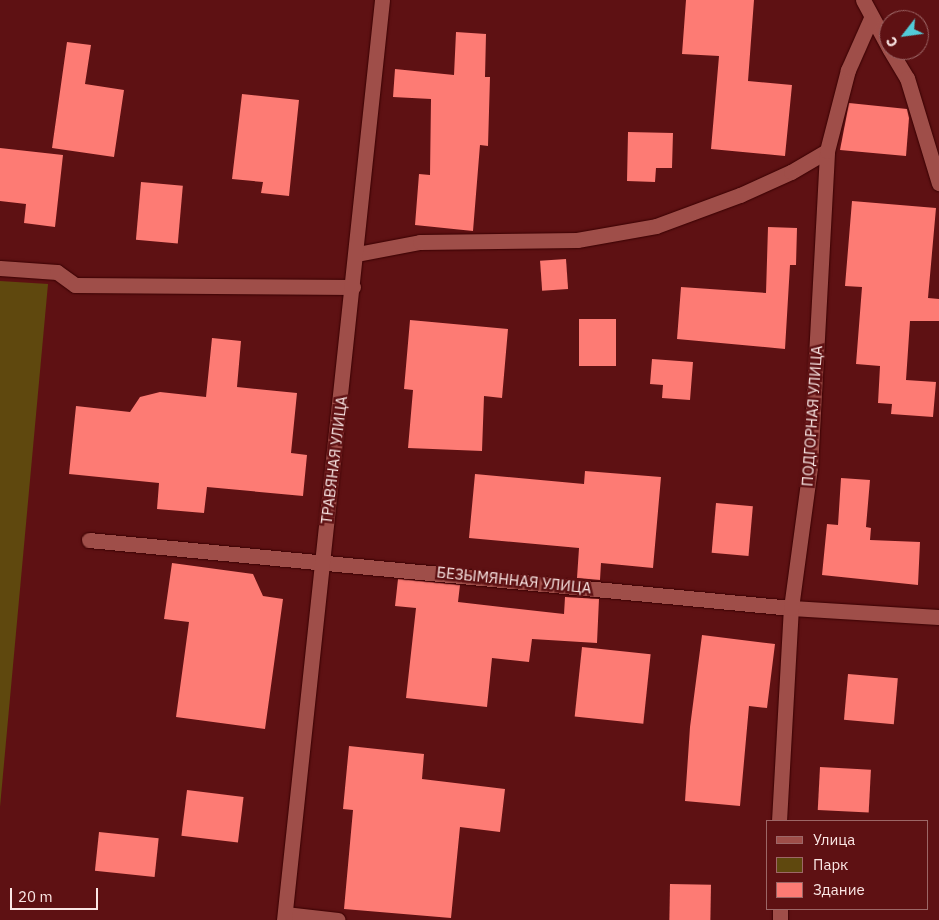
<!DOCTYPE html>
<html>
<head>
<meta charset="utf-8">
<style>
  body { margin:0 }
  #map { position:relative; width:939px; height:920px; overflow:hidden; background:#5e1113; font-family:"IBM Plex Sans",sans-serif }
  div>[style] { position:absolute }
  .green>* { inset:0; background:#5f480e }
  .building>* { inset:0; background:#fd7b74; transform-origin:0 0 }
  .roads { filter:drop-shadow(0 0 1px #390003) drop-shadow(0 0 1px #390003) }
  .minor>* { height:15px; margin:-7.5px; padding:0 7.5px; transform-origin:7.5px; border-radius:7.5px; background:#9f4e49 }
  span { translate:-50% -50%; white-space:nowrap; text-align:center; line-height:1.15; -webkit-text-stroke:5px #5e1113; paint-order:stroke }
  .street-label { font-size:15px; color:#fbe7e5 }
  .legend { position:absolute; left:766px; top:820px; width:162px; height:90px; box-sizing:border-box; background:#5e1113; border:1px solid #9d6767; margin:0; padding:6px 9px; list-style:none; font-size:15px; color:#fbe7e5 }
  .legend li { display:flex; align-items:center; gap:10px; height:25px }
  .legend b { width:25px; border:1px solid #9d6767 }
  .north { position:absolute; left:879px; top:10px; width:50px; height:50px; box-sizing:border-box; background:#5e1113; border:1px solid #9d6767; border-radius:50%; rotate:240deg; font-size:14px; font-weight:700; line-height:20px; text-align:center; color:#fbe7e5 }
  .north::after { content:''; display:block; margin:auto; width:18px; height:22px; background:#52cbd8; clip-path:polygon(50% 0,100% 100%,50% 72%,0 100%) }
  .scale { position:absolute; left:10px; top:888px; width:88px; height:22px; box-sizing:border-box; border:2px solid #fbe7e5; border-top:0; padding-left:6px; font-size:15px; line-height:18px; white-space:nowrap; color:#fbe7e5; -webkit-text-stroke:4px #5e1113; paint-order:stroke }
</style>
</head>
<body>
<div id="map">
  <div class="green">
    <i style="clip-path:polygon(0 281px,48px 284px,0 807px)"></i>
  </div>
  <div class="building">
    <i style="clip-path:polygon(686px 0,754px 0,748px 81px,792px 85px,785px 156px,711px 149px,719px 56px,682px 54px)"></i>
    <i style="clip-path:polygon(456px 32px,486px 34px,485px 77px,490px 77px,488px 146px,480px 145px,473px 231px,415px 225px,419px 174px,430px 175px,431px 99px,393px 97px,395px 69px,454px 75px)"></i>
    <i style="clip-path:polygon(67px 42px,91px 45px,85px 84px,124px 90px,114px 157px,52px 148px)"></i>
    <i style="clip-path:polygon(242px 94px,299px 100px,289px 196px,261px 193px,263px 182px,232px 179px)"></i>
    <i style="clip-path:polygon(849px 103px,907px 109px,909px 118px,906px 156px,840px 150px)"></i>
    <i style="clip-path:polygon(628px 132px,673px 133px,672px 168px,656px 168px,655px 182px,627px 181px)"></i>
    <i style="clip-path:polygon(0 148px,63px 155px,55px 227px,24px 223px,26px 204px,0 201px)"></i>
    <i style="left:141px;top:182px;width:42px;height:58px;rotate:5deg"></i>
    <i style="clip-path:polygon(852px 201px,936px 208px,928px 298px,939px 299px,939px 321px,910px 321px,906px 380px,936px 382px,933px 417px,891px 414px,892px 404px,878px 403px,880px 366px,856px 364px,862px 287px,845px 286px)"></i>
    <i style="clip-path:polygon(768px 227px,797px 228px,796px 265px,790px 265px,785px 349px,677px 339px,681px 287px,766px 293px)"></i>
    <i style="left:566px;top:259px;width:30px;height:26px;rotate:86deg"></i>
    <i style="left:579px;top:319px;width:37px;height:47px"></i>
    <i style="clip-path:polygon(410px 320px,508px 329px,502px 398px,484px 396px,482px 451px,408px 448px,413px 390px,404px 389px)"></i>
    <i style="clip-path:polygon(212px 338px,241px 341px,237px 387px,297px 393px,291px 453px,307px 455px,303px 496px,207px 487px,204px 513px,157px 509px,159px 483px,69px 474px,76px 406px,130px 412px,140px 397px,160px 392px,206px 397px)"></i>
    <i style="clip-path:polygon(652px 359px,693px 362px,690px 400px,662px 398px,663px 385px,650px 384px)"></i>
    <i style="clip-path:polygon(585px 471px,661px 477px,653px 568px,601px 563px,600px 580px,577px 578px,579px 548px,469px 538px,475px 474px,584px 484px)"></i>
    <i style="clip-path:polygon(841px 478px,870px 480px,866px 527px,871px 528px,870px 540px,920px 542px,918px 585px,822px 575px,827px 524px,838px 525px)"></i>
    <i style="left:716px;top:503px;width:37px;height:50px;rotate:5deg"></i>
    <i style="clip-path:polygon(172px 563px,253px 574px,263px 596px,283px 599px,265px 729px,176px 717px,189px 622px,164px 619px)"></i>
    <i style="clip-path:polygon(398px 579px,460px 585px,458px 602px,564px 614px,565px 597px,599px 599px,597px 643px,532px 639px,529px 662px,492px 658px,487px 707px,406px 698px,416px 608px,395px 606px)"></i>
    <i style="clip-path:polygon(702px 635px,775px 644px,767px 708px,749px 706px,740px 806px,685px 801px,690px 727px)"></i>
    <i style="left:582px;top:647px;width:69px;height:70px;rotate:6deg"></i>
    <i style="left:848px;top:674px;width:50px;height:46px;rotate:5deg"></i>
    <i style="clip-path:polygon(349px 746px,424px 754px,422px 779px,505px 789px,500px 832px,460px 827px,451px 918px,344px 909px,353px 810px,343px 809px)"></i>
    <i style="left:820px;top:767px;width:51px;height:43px;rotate:3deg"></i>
    <i style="left:187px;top:790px;width:57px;height:46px;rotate:7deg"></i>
    <i style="left:99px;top:832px;width:60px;height:39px;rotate:6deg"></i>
    <i style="left:670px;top:884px;width:41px;height:36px;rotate:1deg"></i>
  </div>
  <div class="roads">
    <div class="minor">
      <i style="left:863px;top:0;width:55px;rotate:61.6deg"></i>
      <i style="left:890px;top:50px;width:33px;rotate:59deg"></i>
      <i style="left:907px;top:78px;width:110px;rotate:73.1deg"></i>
      <i style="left:357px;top:254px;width:64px;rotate:-10.8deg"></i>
      <i style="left:420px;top:242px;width:157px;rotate:-0.7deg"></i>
      <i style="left:577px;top:240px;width:80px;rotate:-10deg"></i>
      <i style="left:656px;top:226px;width:90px;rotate:-20.3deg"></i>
      <i style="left:740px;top:195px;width:56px;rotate:-24.3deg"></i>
      <i style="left:791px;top:172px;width:42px;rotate:-30.3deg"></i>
      <i style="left:0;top:268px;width:57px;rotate:4deg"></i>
      <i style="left:57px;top:272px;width:22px;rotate:36deg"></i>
      <i style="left:75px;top:285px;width:278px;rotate:0.4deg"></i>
      <i style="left:89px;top:540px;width:705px;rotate:5.53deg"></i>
      <i style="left:791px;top:608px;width:148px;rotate:3.5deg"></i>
      <i style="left:779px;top:821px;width:213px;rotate:-86.8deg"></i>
      <i style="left:791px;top:608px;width:142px;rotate:-82.3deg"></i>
      <i style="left:810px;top:467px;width:316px;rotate:-86.9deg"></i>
      <i style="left:827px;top:151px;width:84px;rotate:-75.5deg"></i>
      <i style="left:848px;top:70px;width:57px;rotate:-66.1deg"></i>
      <i style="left:780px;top:909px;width:11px;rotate:90deg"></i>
      <i style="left:285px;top:914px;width:53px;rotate:6.5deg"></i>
      <i style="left:284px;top:920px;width:925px;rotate:-83.92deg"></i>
    </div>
  </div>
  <div class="street-label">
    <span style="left:812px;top:416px;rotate:-86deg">ПОДГОРНАЯ УЛИЦА</span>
    <span style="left:334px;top:460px;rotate:-83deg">ТРАВЯНАЯ УЛИЦА</span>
    <span style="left:514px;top:580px;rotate:6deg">БЕЗЫМЯННАЯ УЛИЦА</span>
  </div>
  <ul class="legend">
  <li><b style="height:6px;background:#9f4e49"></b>Улица</li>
  <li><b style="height:14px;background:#5f480e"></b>Парк</li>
  <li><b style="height:14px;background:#fd7b74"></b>Здание</li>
  </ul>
  <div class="north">С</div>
  <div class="scale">20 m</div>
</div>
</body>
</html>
